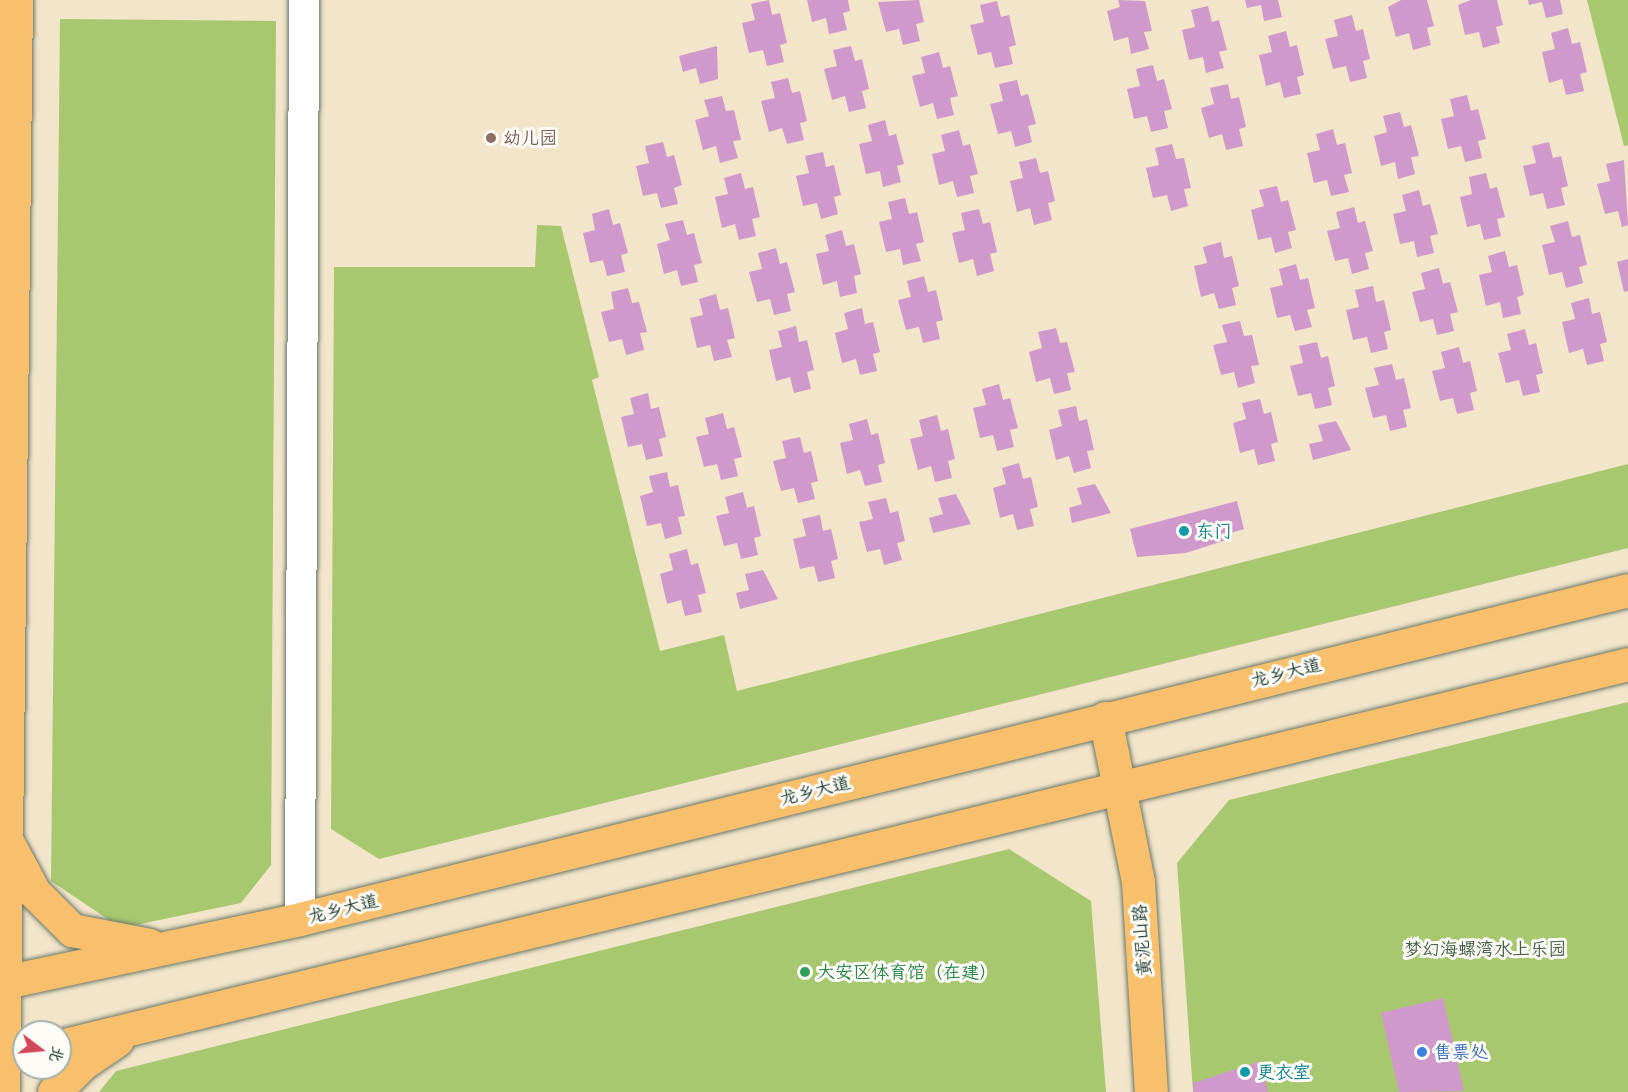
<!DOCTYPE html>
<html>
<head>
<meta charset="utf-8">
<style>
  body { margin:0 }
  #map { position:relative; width:1628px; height:1092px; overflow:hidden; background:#f2e5ca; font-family:Delius,"LXGW WenKai TC",sans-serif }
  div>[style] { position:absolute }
  .green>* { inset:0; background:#a8c870 }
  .building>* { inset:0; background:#d099cb }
  .roads { filter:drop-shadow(0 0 2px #697868) drop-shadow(0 0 2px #697868) }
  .minor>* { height:30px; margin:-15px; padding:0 15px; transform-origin:15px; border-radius:15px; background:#fff }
  .major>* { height:33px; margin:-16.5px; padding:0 16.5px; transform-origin:16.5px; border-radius:16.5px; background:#f8bf6c }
  .dots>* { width:16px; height:16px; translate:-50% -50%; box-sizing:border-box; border:3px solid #fdfcf7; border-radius:50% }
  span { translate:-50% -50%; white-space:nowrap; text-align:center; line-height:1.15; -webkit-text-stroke:6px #fdfcf7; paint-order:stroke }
  .education-label { font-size:18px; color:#785e54 }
  .left { translate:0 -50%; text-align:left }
  .culture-label { font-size:18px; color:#0d838f }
  .street-label { font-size:18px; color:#1f3d34 }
  .park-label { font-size:18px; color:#416043 }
  .leisure-label { font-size:18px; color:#27864d }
  .shop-label { font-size:18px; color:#366cbe }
  .north { position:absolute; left:12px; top:1020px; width:60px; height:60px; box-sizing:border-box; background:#fdfcf7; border:2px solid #a4b0a9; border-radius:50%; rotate:106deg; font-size:16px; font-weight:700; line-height:24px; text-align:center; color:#1f3d34 }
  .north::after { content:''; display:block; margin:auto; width:21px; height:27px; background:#d1495b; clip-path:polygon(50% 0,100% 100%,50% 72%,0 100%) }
</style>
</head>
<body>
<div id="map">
  <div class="green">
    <i style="clip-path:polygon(1587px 0,1628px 0,1628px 145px,1624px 146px)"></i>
    <i style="clip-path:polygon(60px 19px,276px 21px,271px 865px,241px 903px,121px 928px,51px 881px)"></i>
    <i style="clip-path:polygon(537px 225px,561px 226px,599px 377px,592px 380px,660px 651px,724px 635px,737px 691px,1628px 464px,1628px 548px,379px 859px,331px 829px,334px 267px,535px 267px)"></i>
    <i style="clip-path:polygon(1628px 702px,1628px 1092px,1193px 1092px,1177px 863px,1229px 800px)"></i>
    <i style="clip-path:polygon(1009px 849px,1091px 901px,1106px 1092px,99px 1092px,116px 1071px)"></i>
  </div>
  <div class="building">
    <i style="clip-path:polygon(769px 0,772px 15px,780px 13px,787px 43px,780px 45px,784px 62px,767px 66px,763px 50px,749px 53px,742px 23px,755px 20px,751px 4px)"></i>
    <i style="clip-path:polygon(807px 0,848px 0,850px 11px,843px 13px,847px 30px,829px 34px,826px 18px,812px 22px)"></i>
    <i style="clip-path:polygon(919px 0,924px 22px,916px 24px,920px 41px,903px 45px,899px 29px,886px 32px,878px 2px)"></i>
    <i style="clip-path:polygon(1118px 0,1145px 1px,1152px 31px,1144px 32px,1149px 49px,1131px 54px,1128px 37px,1114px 41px,1107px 11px,1120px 7px)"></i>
    <i style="clip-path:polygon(1245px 0,1278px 0,1282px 17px,1264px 21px,1261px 5px,1247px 8px)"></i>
    <i style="clip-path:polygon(1401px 0,1427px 0,1434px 26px,1427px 28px,1431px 45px,1413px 50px,1409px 33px,1396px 37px,1388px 7px)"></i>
    <i style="clip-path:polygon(1471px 0,1497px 0,1503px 25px,1496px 27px,1500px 43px,1483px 48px,1479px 32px,1465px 35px,1458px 5px)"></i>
    <i style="clip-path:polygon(1528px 0,1560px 0,1563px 14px,1546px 18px,1542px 2px,1529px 5px)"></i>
    <i style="clip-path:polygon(997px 1px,1001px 17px,1009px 15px,1016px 45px,1009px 47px,1013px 64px,995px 68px,991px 52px,978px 55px,970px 25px,984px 22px,980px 5px)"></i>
    <i style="clip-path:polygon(1208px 6px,1212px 22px,1219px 20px,1227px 50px,1219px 52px,1224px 68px,1206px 73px,1203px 57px,1189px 60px,1182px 30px,1195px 27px,1191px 10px)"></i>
    <i style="clip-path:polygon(1352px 15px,1356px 31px,1363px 29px,1370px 59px,1363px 61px,1367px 78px,1350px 82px,1346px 66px,1333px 69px,1325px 39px,1338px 36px,1334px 20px)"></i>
    <i style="clip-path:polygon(1568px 28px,1572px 44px,1580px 42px,1587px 72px,1580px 74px,1584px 91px,1566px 95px,1562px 79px,1549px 83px,1542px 52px,1555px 49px,1551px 33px)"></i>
    <i style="clip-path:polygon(1286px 31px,1290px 47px,1297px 45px,1304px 75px,1297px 77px,1301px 94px,1284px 98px,1280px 82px,1266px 86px,1259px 55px,1272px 52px,1268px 36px)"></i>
    <i style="clip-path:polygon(717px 46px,718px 79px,700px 84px,696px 68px,683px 72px,679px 56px)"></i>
    <i style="clip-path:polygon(851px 46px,855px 61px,862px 59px,869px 89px,862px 91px,866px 108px,849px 112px,845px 96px,832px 100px,824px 69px,837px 66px,833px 50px)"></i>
    <i style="clip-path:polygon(939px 52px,943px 68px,950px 66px,958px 96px,950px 98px,954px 115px,937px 119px,933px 103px,920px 107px,912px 76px,925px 73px,921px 57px)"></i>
    <i style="clip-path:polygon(1153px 65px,1157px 81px,1164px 79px,1172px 109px,1164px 111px,1168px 128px,1151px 132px,1147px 116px,1134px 119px,1127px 89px,1140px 86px,1136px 69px)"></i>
    <i style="clip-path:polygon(788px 78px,792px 93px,800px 91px,807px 121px,800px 123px,804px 140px,787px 144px,782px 128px,769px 132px,761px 101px,775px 98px,771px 82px)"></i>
    <i style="clip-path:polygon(1017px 80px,1021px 96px,1028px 94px,1036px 124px,1028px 126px,1032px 142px,1015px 147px,1011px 131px,998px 134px,990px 104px,1003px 101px,999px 84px)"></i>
    <i style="clip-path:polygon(1228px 84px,1231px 99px,1239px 97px,1246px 127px,1239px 129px,1243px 146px,1226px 150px,1222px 134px,1209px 138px,1201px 108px,1214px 104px,1210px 88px)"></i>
    <i style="clip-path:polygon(1467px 95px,1471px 111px,1478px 109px,1486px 139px,1478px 141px,1482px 158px,1465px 162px,1461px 146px,1448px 149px,1441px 119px,1454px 116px,1450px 99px)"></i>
    <i style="clip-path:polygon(722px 96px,726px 111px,734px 110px,741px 140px,733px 141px,738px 158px,720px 163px,716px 146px,703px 150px,695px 120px,709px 116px,704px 100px)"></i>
    <i style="clip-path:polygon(1400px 112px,1404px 127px,1411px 125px,1419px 156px,1411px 157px,1415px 174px,1398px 179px,1395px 162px,1381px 166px,1374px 136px,1387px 132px,1383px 116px)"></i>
    <i style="clip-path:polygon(885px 120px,889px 136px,896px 134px,904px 164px,897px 166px,901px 182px,883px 187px,880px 171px,866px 174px,859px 144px,872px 141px,868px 125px)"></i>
    <i style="clip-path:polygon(1333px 129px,1337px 145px,1345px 143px,1352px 173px,1344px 175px,1349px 192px,1331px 196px,1327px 180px,1314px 183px,1307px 153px,1320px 150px,1316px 134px)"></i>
    <i style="clip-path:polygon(959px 130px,963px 146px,970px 144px,978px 174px,970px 176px,974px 193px,957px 197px,953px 181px,939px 185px,932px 154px,945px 151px,941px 135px)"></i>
    <i style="clip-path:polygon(663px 142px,667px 157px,674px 155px,682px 185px,674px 188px,678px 204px,661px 208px,657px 193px,643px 196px,636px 166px,649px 163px,645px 146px)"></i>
    <i style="clip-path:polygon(1549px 142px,1553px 158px,1561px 156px,1568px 186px,1561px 188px,1565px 205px,1547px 209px,1543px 193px,1530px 196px,1523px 166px,1536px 163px,1532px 146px)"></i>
    <i style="clip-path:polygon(1172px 144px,1176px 159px,1184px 158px,1191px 188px,1184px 189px,1188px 206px,1171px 211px,1167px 195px,1153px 198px,1146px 168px,1159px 165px,1155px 148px)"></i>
    <i style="clip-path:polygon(823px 152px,826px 167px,834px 165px,841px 195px,834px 197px,838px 214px,821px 219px,817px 203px,803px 206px,796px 176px,809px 173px,805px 156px)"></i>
    <i style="clip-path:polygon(1036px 158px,1040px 173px,1048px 171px,1055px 201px,1048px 203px,1052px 220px,1034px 225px,1030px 208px,1017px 212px,1010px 181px,1023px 178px,1019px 162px)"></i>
    <i style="clip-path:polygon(1624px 160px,1628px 225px,1622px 227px,1618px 211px,1605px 214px,1597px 184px,1610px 181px,1606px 164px)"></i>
    <i style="clip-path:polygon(741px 173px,745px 189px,753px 187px,760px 217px,752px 219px,756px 236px,739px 240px,735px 224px,722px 228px,715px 197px,728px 194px,724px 178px)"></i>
    <i style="clip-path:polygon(1486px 173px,1490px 189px,1497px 187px,1505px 217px,1497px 219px,1501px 236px,1484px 240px,1480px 224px,1467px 227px,1460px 197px,1472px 194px,1469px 177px)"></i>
    <i style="clip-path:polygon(1277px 186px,1281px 202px,1288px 200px,1296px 230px,1288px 232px,1292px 248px,1275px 253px,1271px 237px,1258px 240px,1251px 210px,1264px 206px,1259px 190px)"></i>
    <i style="clip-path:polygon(1419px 190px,1423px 206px,1430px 204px,1438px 234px,1430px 236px,1434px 253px,1417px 257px,1414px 241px,1400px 244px,1393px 214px,1406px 211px,1402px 195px)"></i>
    <i style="clip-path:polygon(905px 198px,909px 214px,917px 212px,924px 242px,916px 244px,921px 261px,903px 265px,900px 249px,886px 252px,879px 222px,892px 219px,888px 202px)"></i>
    <i style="clip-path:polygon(1354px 207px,1358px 223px,1365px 221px,1373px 251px,1365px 253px,1369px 269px,1352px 274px,1348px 258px,1335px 261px,1327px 231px,1340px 228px,1336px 212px)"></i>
    <i style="clip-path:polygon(609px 209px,613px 225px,620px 223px,628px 253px,621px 255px,625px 272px,607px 276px,603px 260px,590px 263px,583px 233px,595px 230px,592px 214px)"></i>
    <i style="clip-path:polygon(979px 209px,983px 224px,990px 222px,997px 252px,990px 254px,994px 271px,977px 276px,973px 259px,959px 263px,952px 233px,965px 230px,961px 213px)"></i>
    <i style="clip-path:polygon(683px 220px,687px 235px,694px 233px,702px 263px,694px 265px,698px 282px,681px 286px,677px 270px,664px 274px,657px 244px,670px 240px,665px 224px)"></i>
    <i style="clip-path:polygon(1568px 221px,1572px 237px,1580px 235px,1587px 265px,1579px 267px,1583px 283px,1566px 288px,1562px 272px,1549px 275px,1542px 245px,1555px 242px,1550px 226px)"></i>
    <i style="clip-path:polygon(842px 230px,846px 246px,854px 244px,861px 274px,854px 276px,857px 293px,840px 297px,837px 281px,823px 285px,816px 254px,829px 251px,825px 235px)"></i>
    <i style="clip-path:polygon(1221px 242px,1224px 258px,1232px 256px,1239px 286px,1232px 288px,1236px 305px,1219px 309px,1214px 293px,1201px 297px,1194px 266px,1207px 263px,1203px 247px)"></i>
    <i style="clip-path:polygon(776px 248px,780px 264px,787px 262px,795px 292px,787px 294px,791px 311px,774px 315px,770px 299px,757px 302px,749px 272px,762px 269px,758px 253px)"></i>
    <i style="clip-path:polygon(1505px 251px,1509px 267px,1517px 265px,1524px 295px,1517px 297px,1521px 314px,1503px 318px,1500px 302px,1486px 306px,1479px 275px,1492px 272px,1488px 256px)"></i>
    <i style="clip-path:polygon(1628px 259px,1628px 291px,1624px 292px,1617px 262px)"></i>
    <i style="clip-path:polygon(1296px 264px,1300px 280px,1308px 278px,1315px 308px,1307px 310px,1312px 327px,1295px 331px,1290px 315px,1277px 318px,1270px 288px,1283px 285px,1279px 269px)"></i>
    <i style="clip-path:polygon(1439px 268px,1443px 284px,1450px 282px,1458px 312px,1450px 314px,1454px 331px,1437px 335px,1433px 319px,1420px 322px,1412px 292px,1425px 289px,1421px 273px)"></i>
    <i style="clip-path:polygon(924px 276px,928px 292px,936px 290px,943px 320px,936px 322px,940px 339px,923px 343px,919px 327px,906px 330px,898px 300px,911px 297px,907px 281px)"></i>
    <i style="clip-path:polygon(1373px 286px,1376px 302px,1384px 300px,1391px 330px,1384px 332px,1388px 349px,1371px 353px,1367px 337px,1353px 340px,1346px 310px,1359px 307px,1355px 290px)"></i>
    <i style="clip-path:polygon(628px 288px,632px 303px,639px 302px,647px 332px,640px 333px,644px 350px,626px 355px,622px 339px,609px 342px,601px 312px,614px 309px,611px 292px)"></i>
    <i style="clip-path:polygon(716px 294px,720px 310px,728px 308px,735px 338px,727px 340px,732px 357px,714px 361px,710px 345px,697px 348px,690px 318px,703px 315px,699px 299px)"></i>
    <i style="clip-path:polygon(1589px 298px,1592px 314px,1600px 312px,1607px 342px,1600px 344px,1604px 361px,1587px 365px,1583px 349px,1569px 353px,1562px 322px,1575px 319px,1571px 303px)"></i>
    <i style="clip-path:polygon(862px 308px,865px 324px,873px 322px,880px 352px,873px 354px,877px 371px,860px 375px,856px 359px,842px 363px,835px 333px,848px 329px,844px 313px)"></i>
    <i style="clip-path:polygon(1240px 321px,1244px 336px,1252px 335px,1259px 365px,1251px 366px,1255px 383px,1238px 388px,1234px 372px,1221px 375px,1213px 345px,1227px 342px,1222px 325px)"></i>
    <i style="clip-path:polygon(796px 326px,799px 342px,807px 340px,814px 370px,807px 372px,811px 389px,794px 393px,790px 377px,776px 381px,769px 350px,782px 347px,778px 331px)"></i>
    <i style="clip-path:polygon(1056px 328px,1060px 343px,1067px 342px,1075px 372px,1067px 373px,1071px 390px,1054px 394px,1050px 378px,1036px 382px,1029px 352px,1042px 348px,1038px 332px)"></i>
    <i style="clip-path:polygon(1525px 329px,1529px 345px,1536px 343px,1543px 373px,1536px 375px,1540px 392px,1523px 396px,1519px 380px,1506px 383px,1498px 353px,1511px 350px,1507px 334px)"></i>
    <i style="clip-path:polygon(1317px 342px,1321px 358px,1328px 356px,1335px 386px,1328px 388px,1332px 405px,1315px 409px,1311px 393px,1298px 396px,1290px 366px,1303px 363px,1299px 346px)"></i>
    <i style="clip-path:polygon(1459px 347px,1463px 363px,1470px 361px,1477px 391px,1470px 393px,1474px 410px,1457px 414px,1453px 398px,1440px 401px,1432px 371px,1445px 368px,1441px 352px)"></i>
    <i style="clip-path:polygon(1392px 364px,1396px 380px,1404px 378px,1411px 408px,1403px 410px,1407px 427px,1390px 431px,1386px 415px,1373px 418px,1365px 388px,1379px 385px,1374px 368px)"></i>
    <i style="clip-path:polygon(999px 384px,1003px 400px,1010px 398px,1018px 428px,1010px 430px,1014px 447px,997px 451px,993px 435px,980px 438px,973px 408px,986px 405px,982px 389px)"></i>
    <i style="clip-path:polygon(648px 393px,651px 409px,659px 407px,666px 437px,659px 439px,663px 456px,646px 460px,642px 444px,628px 447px,621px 417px,634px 414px,630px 398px)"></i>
    <i style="clip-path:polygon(1260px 399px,1264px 414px,1271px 412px,1278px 442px,1271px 444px,1275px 461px,1258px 465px,1254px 449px,1240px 453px,1233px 423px,1246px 419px,1242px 403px)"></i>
    <i style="clip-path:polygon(1076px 406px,1079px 421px,1087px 419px,1094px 450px,1087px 451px,1091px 468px,1074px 473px,1069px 456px,1056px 460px,1049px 430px,1062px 426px,1058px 410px)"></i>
    <i style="clip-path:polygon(723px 413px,727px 429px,734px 427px,742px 457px,734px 459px,738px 476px,721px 480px,717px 464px,704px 467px,696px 437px,709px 434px,705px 418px)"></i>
    <i style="clip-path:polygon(937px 415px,941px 431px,948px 429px,955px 459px,948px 461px,952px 478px,935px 482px,931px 466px,918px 470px,910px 439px,923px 436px,919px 420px)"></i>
    <i style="clip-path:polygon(867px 419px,871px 435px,878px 433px,885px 463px,878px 465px,882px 482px,865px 486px,860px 470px,847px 474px,840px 443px,853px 440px,849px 424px)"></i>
    <i style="clip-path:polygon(1336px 421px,1351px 450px,1313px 460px,1309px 444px,1323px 441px,1318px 425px)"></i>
    <i style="clip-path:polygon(800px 437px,804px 453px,811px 451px,818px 481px,811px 483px,815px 499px,798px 503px,794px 488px,781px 491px,773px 461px,786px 458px,782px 441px)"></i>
    <i style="clip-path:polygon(1019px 463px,1023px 479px,1031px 477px,1038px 507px,1030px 509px,1034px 526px,1017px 530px,1013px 514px,1000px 518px,993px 488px,1006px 484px,1002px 468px)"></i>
    <i style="clip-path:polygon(667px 472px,670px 487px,678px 485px,685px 516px,678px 517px,682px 534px,665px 539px,661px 523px,647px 526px,640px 496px,653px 492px,649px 476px)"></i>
    <i style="clip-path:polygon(1095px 484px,1111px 513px,1072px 523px,1069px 508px,1082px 504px,1077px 488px)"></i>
    <i style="clip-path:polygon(743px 492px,747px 508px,754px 506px,761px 536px,754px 538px,758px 555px,741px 559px,737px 543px,724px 546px,716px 516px,729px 513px,725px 497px)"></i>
    <i style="clip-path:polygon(956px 494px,971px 524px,933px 533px,929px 518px,943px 514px,938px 498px)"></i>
    <i style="clip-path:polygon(886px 498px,890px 513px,898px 511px,905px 541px,897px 543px,902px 560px,884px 565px,880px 549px,867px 552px,859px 522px,873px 519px,868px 502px)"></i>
    <i style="clip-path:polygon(1237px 501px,1244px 529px,1231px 533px,1232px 538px,1186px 553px,1137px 557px,1130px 529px)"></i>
    <i style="clip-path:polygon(820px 515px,823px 531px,831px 529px,838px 559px,831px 561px,835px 578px,818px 582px,814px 566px,800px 569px,793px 539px,806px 536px,802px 519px)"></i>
    <i style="clip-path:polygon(687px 549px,691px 565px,698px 563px,706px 593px,698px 595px,702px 612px,685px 616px,681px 600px,667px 604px,660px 574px,673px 570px,669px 554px)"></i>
    <i style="clip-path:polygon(763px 570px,778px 599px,740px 609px,736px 593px,749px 590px,745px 574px)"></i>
    <i style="clip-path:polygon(1443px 998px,1464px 1091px,1399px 1092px,1381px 1013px)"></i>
    <i style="clip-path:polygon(1261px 1061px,1268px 1092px,1193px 1092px,1193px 1083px)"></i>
  </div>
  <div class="roads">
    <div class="minor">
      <i style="left:300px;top:919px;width:919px;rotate:-89.75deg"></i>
    </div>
    <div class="major">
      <i style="left:1105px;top:718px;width:167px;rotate:78.6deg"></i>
      <i style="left:1138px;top:882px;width:210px;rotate:86.5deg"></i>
      <i style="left:8px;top:843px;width:55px;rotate:62deg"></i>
      <i style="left:34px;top:892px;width:54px;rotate:45deg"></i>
      <i style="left:72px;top:930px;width:79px;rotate:10.9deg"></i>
      <i style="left:0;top:983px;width:307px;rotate:-12deg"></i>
      <i style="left:300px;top:919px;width:1368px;rotate:-13.91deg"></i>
      <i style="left:60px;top:1046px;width:1614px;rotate:-13.69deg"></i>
      <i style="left:3px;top:1092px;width:1092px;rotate:-89.32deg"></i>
      <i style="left:54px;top:1092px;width:41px;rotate:-45deg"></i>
      <i style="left:83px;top:1063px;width:41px;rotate:-34.1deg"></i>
    </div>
  </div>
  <div class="dots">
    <i style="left:491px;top:138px;background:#8d6e63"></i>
    <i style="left:1184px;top:531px;background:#0f9aa8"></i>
    <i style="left:805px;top:972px;background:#2e9e5b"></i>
    <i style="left:1422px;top:1052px;background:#3f7fe0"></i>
    <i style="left:1245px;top:1072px;background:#0f9aa8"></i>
  </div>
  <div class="education-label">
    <span class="left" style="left:503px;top:138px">幼儿园</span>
  </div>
  <div class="culture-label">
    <span class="left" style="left:1196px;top:531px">东门</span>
    <span class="left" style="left:1257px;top:1072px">更衣室</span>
  </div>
  <div class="street-label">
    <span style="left:1286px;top:673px;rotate:-14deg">龙乡大道</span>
    <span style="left:815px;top:791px;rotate:-14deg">龙乡大道</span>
    <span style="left:343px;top:909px;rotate:-14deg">龙乡大道</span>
    <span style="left:1142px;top:940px;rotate:-94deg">黄泥山路</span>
  </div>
  <div class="park-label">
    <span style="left:1485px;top:949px">梦幻海螺湾水上乐园</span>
  </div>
  <div class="leisure-label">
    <span class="left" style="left:817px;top:972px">大安区体育馆（在建）</span>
  </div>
  <div class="shop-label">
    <span class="left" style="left:1434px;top:1052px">售票处</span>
  </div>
  <div class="north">北</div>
</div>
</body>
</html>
